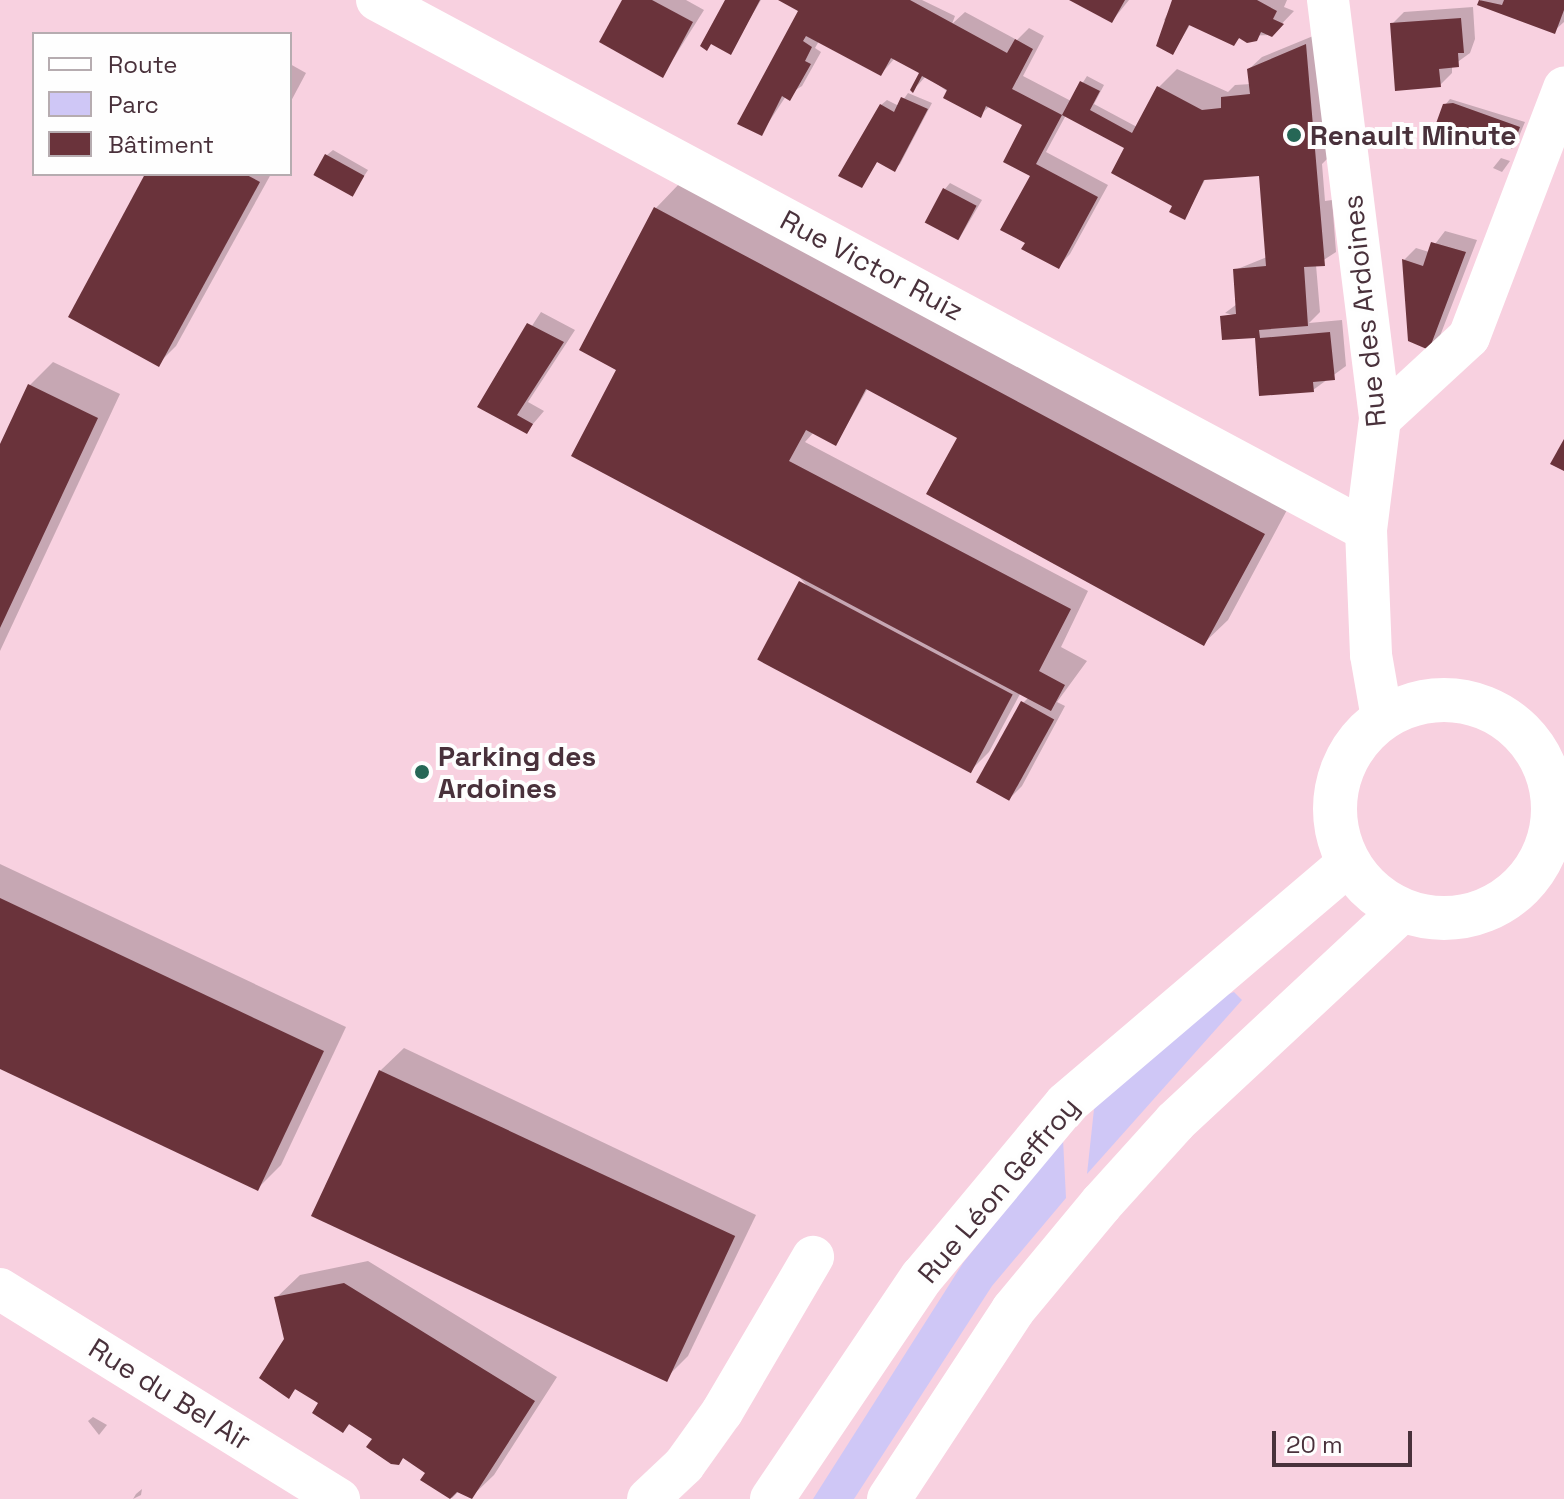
<!DOCTYPE html>
<html>
<head>
<meta charset="utf-8">
<style>
  body { margin:0 }
  #map { position:relative; width:1564px; height:1499px; overflow:hidden; background:#f8d1e0; font-family:"Space Grotesk",sans-serif }
  div>[style] { position:absolute }
  .green>* { inset:0; background:#cfc7f6 }
  .shadow>* { inset:0; background:#0003 }
  .building>* { inset:0; background:#6a333b; transform-origin:0 0 }
  .street>* { height:42px; margin:-21px; padding:0 21px; transform-origin:21px; border-radius:21px; background:#fff }
  .secondary>* { height:44px; margin:-22px; padding:0 22px; transform-origin:22px; border-radius:22px; background:#fff }
  .secondary>.ring { margin:-22px; padding:0; box-sizing:content-box; background:none; border:44px solid #fff; border-radius:50% }
  .dots>* { width:22px; height:22px; translate:-50% -50%; box-sizing:border-box; border:4px solid #fefefe; border-radius:50% }
  span { translate:-50% -50%; white-space:nowrap; text-align:center; line-height:1.15; -webkit-text-stroke:8px #fefefe; paint-order:stroke }
  .poi-label { font-size:28px; color:#49313b; font-weight:700 }
  .left { translate:0 -50%; text-align:left }
  .street-label { font-size:28px; color:#49313b }
  .legend { position:absolute; left:32px; top:32px; width:260px; height:144px; box-sizing:border-box; background:#fefefe; border:2px solid #b6acb0; margin:0; padding:10px 14px; list-style:none; font-size:24px; color:#49313b }
  .legend li { display:flex; align-items:center; gap:16px; height:40px }
  .legend b { width:40px; border:2px solid #b6acb0 }
  .scale { position:absolute; left:1272px; top:1431px; width:140px; height:36px; box-sizing:border-box; border:4px solid #49313b; border-top:0; padding-left:10px; font-size:24px; line-height:28px; white-space:nowrap; color:#49313b; -webkit-text-stroke:6px #fefefe; paint-order:stroke }
</style>
</head>
<body>
<div id="map">
  <div class="green">
    <i style="clip-path:polygon(1234px 992px,1242px 1000px,1087px 1174px,1094px 1109px,1114px 1083px,1195px 1007px)"></i>
    <i style="clip-path:polygon(1063px 1139px,1066px 1198px,992px 1286px,854px 1499px,813px 1499px,963px 1263px)"></i>
  </div>
  <div class="shadow">
    <i style="clip-path:polygon(624px 0,686px 0,704px 10px,663px 75px)"></i>
    <i style="clip-path:polygon(727px 0,761px 0,730px 52px,712px 43px,707px 48px)"></i>
    <i style="clip-path:polygon(782px 0,922px 0,955px 16px,952px 24px,965px 12px,1017px 40px,1029px 28px,1044px 36px,1023px 76px,1071px 101px,1087px 76px,1104px 85px,1094px 104px,1137px 127px,1159px 87px,1177px 69px,1228px 92px,1235px 85px,1251px 84px,1249px 69px,1262px 57px,1318px 34px,1335px 151px,1322px 164px,1325px 201px,1332px 200px,1336px 252px,1316px 265px,1320px 312px,1309px 323px,1342px 320px,1346px 366px,1313px 390px,1257px 336px,1222px 316px,1238px 316px,1225px 313px,1237px 304px,1235px 270px,1267px 257px,1265px 173px,1206px 178px,1185px 217px,1127px 148px,1066px 115px,1046px 152px,1108px 185px,1070px 254px,1058px 267px,1028px 242px,1033px 175px,1025px 124px,990px 106px,980px 115px,926px 76px,917px 86px,921px 72px,895px 58px,881px 74px,819px 41px,815px 48px,821px 52px,802px 86px,786px 96px,761px 134px,800px 10px)"></i>
    <i style="clip-path:polygon(1073px 0,1129px 0,1112px 21px)"></i>
    <i style="clip-path:polygon(1175px 0,1287px 0,1284px 7px,1294px 11px,1271px 35px,1241px 36px,1234px 44px,1191px 23px,1173px 53px,1170px 24px,1164px 20px)"></i>
    <i style="clip-path:polygon(1481px 0,1564px 0,1564px 22px,1554px 31px,1480px 4px)"></i>
    <i style="clip-path:polygon(1473px 7px,1475px 39px,1470px 53px,1452px 66px,1452px 73px,1440px 85px,1392px 24px,1404px 12px)"></i>
    <i style="clip-path:polygon(290px 64px,306px 73px,290px 103px)"></i>
    <i style="clip-path:polygon(908px 93px,932px 103px,900px 164px,894px 169px,878px 160px,862px 186px,881px 105px,887px 100px,899px 106px)"></i>
    <i style="clip-path:polygon(1450px 99px,1525px 122px,1517px 141px,1512px 146px,1477px 133px,1471px 141px,1445px 105px)"></i>
    <i style="clip-path:polygon(333px 150px,368px 170px,351px 196px,327px 155px)"></i>
    <i style="clip-path:polygon(1501px 158px,1510px 161px,1502px 172px,1493px 168px)"></i>
    <i style="clip-path:polygon(148px 174px,271px 174px,176px 346px,158px 364px)"></i>
    <i style="clip-path:polygon(950px 183px,982px 200px,959px 239px,945px 189px)"></i>
    <i style="clip-path:polygon(679px 184px,1287px 510px,1228px 620px,1204px 643px,960px 437px,868px 388px,836px 444px,814px 432px,805px 442px,1088px 591px,1061px 647px,1087px 661px,1057px 702px,1065px 706px,1022px 786px,1010px 798px,1023px 703px,1029px 697px,1021px 692px,989px 752px,970px 771px,618px 371px,581px 349px,656px 208px)"></i>
    <i style="clip-path:polygon(1445px 231px,1477px 240px,1440px 336px,1428px 348px,1404px 260px,1416px 248px,1429px 252px)"></i>
    <i style="clip-path:polygon(541px 312px,575px 330px,528px 402px,544px 411px,527px 431px,480px 406px)"></i>
    <i style="clip-path:polygon(53px 362px,120px 394px,0 651px,0 449px,30px 385px)"></i>
    <i style="clip-path:polygon(0 864px,346px 1027px,281px 1165px,258px 1188px,0 1067px)"></i>
    <i style="clip-path:polygon(404px 1048px,756px 1215px,688px 1356px,664px 1380px,380px 1071px)"></i>
    <i style="clip-path:polygon(368px 1261px,557px 1377px,494px 1475px,470px 1498px,459px 1491px,452px 1498px,423px 1479px,428px 1472px,405px 1456px,398px 1463px,375px 1438px,351px 1423px,343px 1430px,320px 1403px,297px 1388px,289px 1396px,286px 1339px,276px 1298px,300px 1275px)"></i>
    <i style="clip-path:polygon(93px 1417px,107px 1425px,99px 1435px,88px 1421px)"></i>
    <i style="clip-path:polygon(142px 1489px,141px 1495px,133px 1499px,136px 1494px)"></i>
  </div>
  <div class="building">
    <i style="clip-path:polygon(622px 0,652px 0,693px 22px,663px 78px,599px 42px)"></i>
    <i style="clip-path:polygon(725px 0,760px 0,731px 55px,711px 44px,707px 51px,700px 46px)"></i>
    <i style="clip-path:polygon(778px 0,910px 0,1007px 53px,1015px 39px,1033px 49px,1012px 89px,1062px 115px,1036px 164px,1098px 197px,1059px 269px,1021px 249px,1025px 243px,1000px 230px,1030px 176px,1003px 162px,1022px 125px,986px 106px,981px 118px,943px 98px,947px 90px,922px 76px,913px 93px,910px 90px,919px 73px,891px 58px,881px 76px,806px 36px,803px 41px,812px 47px,805px 61px,811px 64px,790px 101px,782px 96px,762px 136px,737px 124px,798px 11px)"></i>
    <i style="clip-path:polygon(1069px 0,1125px 0,1112px 23px)"></i>
    <i style="clip-path:polygon(1172px 0,1257px 0,1277px 11px,1273px 19px,1284px 24px,1272px 37px,1261px 32px,1257px 41px,1247px 43px,1239px 38px,1234px 46px,1189px 25px,1173px 55px,1156px 46px)"></i>
    <i style="clip-path:polygon(1479px 0,1502px 5px,1504px 0,1564px 0,1564px 10px,1555px 34px,1477px 5px)"></i>
    <i style="clip-path:polygon(1461px 18px,1464px 53px,1458px 53px,1459px 67px,1439px 69px,1441px 87px,1395px 91px,1390px 23px)"></i>
    <i style="clip-path:polygon(1306px 44px,1325px 266px,1304px 267px,1308px 326px,1259px 330px,1260px 338px,1330px 332px,1335px 380px,1313px 382px,1314px 392px,1259px 396px,1255px 338px,1222px 340px,1220px 316px,1236px 314px,1233px 269px,1266px 266px,1259px 176px,1204px 180px,1185px 220px,1169px 212px,1172px 206px,1111px 173px,1124px 148px,1062px 115px,1080px 81px,1100px 91px,1090px 110px,1132px 133px,1157px 86px,1202px 110px,1221px 108px,1221px 97px,1250px 94px,1247px 69px)"></i>
    <i style="clip-path:polygon(901px 97px,928px 109px,895px 172px,877px 162px,862px 188px,838px 176px,880px 104px,894px 112px)"></i>
    <i style="clip-path:polygon(1453px 103px,1520px 127px,1512px 149px,1475px 134px,1471px 144px,1434px 129px,1443px 104px)"></i>
    <i style="left:325px;top:154px;width:45px;height:24px;rotate:29deg"></i>
    <i style="clip-path:polygon(145px 174px,245px 174px,260px 182px,159px 367px,68px 317px)"></i>
    <i style="left:943px;top:188px;width:38px;height:39px;rotate:28deg"></i>
    <i style="clip-path:polygon(654px 207px,1265px 534px,1204px 646px,926px 494px,957px 438px,866px 389px,836px 446px,806px 430px,789px 461px,1071px 609px,1039px 671px,1065px 685px,1051px 711px,571px 456px,616px 370px,579px 350px)"></i>
    <i style="clip-path:polygon(1431px 242px,1466px 252px,1429px 350px,1408px 341px,1402px 259px,1423px 266px)"></i>
    <i style="clip-path:polygon(527px 323px,564px 342px,517px 415px,533px 424px,527px 434px,477px 407px)"></i>
    <i style="clip-path:polygon(28px 384px,98px 418px,0 628px,0 444px)"></i>
    <i style="clip-path:polygon(1564px 439px,1564px 471px,1550px 464px)"></i>
    <i style="left:799px;top:581px;width:242px;height:89px;rotate:28deg"></i>
    <i style="left:1021px;top:701px;width:38px;height:93px;rotate:29deg"></i>
    <i style="clip-path:polygon(0 898px,324px 1051px,258px 1191px,0 1069px)"></i>
    <i style="left:379px;top:1070px;width:393px;height:161px;rotate:25deg"></i>
    <i style="clip-path:polygon(344px 1283px,535px 1401px,472px 1499px,457px 1492px,450px 1499px,420px 1480px,425px 1473px,403px 1458px,399px 1465px,391px 1464px,366px 1447px,372px 1439px,349px 1424px,343px 1433px,312px 1413px,318px 1403px,295px 1389px,289px 1399px,259px 1378px,284px 1339px,274px 1297px)"></i>
  </div>
  <div class="street">
    <i style="left:377px;top:0;width:1122px;rotate:28.19deg"></i>
    <i style="left:1328px;top:0;width:422px;rotate:82.9deg"></i>
    <i style="left:1380px;top:419px;width:112px;rotate:97.2deg"></i>
    <i style="left:1366px;top:530px;width:125px;rotate:87.7deg"></i>
    <i style="left:1371px;top:655px;width:64px;rotate:80.1deg"></i>
    <i style="left:1380px;top:419px;width:121px;rotate:-42.7deg"></i>
    <i style="left:1469px;top:337px;width:267px;rotate:-69.1deg"></i>
    <i style="left:0;top:1289px;width:399px;rotate:31.8deg"></i>
    <i style="left:648px;top:1499px;width:50px;rotate:-43.4deg"></i>
    <i style="left:684px;top:1465px;width:65px;rotate:-54.4deg"></i>
    <i style="left:722px;top:1412px;width:180px;rotate:-59.6deg"></i>
  </div>
  <div class="secondary">
    <i class="ring" style="left:1335px;top:700px;width:174px;height:174px"></i>
    <i style="left:772px;top:1499px;width:268px;rotate:-56deg"></i>
    <i style="left:922px;top:1277px;width:225px;rotate:-50.2deg"></i>
    <i style="left:1066px;top:1104px;width:370px;rotate:-40.4deg"></i>
    <i style="left:889px;top:1499px;width:226px;rotate:-56.7deg"></i>
    <i style="left:1013px;top:1310px;width:138px;rotate:-50.3deg"></i>
    <i style="left:1101px;top:1204px;width:110px;rotate:-47.9deg"></i>
    <i style="left:1175px;top:1122px;width:309px;rotate:-43deg"></i>
  </div>
  <div class="dots">
    <i style="left:1294px;top:135px;background:#266756"></i>
    <i style="left:422px;top:772px;background:#266756"></i>
  </div>
  <div class="poi-label">
    <span class="left" style="left:1310px;top:135px">Renault Minute</span>
    <span class="left" style="left:438px;top:772px">Parking des<br>Ardoines</span>
  </div>
  <div class="street-label">
    <span style="left:872px;top:265px;rotate:28deg">Rue Victor Ruiz</span>
    <span style="left:1364px;top:311px;rotate:-96deg">Rue des Ardoines</span>
    <span style="left:998px;top:1190px;rotate:-50deg">Rue Léon Geffroy</span>
    <span style="left:170px;top:1394px;rotate:32deg">Rue du Bel Air</span>
  </div>
  <ul class="legend">
  <li><b style="height:10px;background:#fff"></b>Route</li>
  <li><b style="height:22px;background:#cfc7f6"></b>Parc</li>
  <li><b style="height:22px;background:#6a333b"></b>Bâtiment</li>
  </ul>
  <div class="scale">20 m</div>
</div>
</body>
</html>
